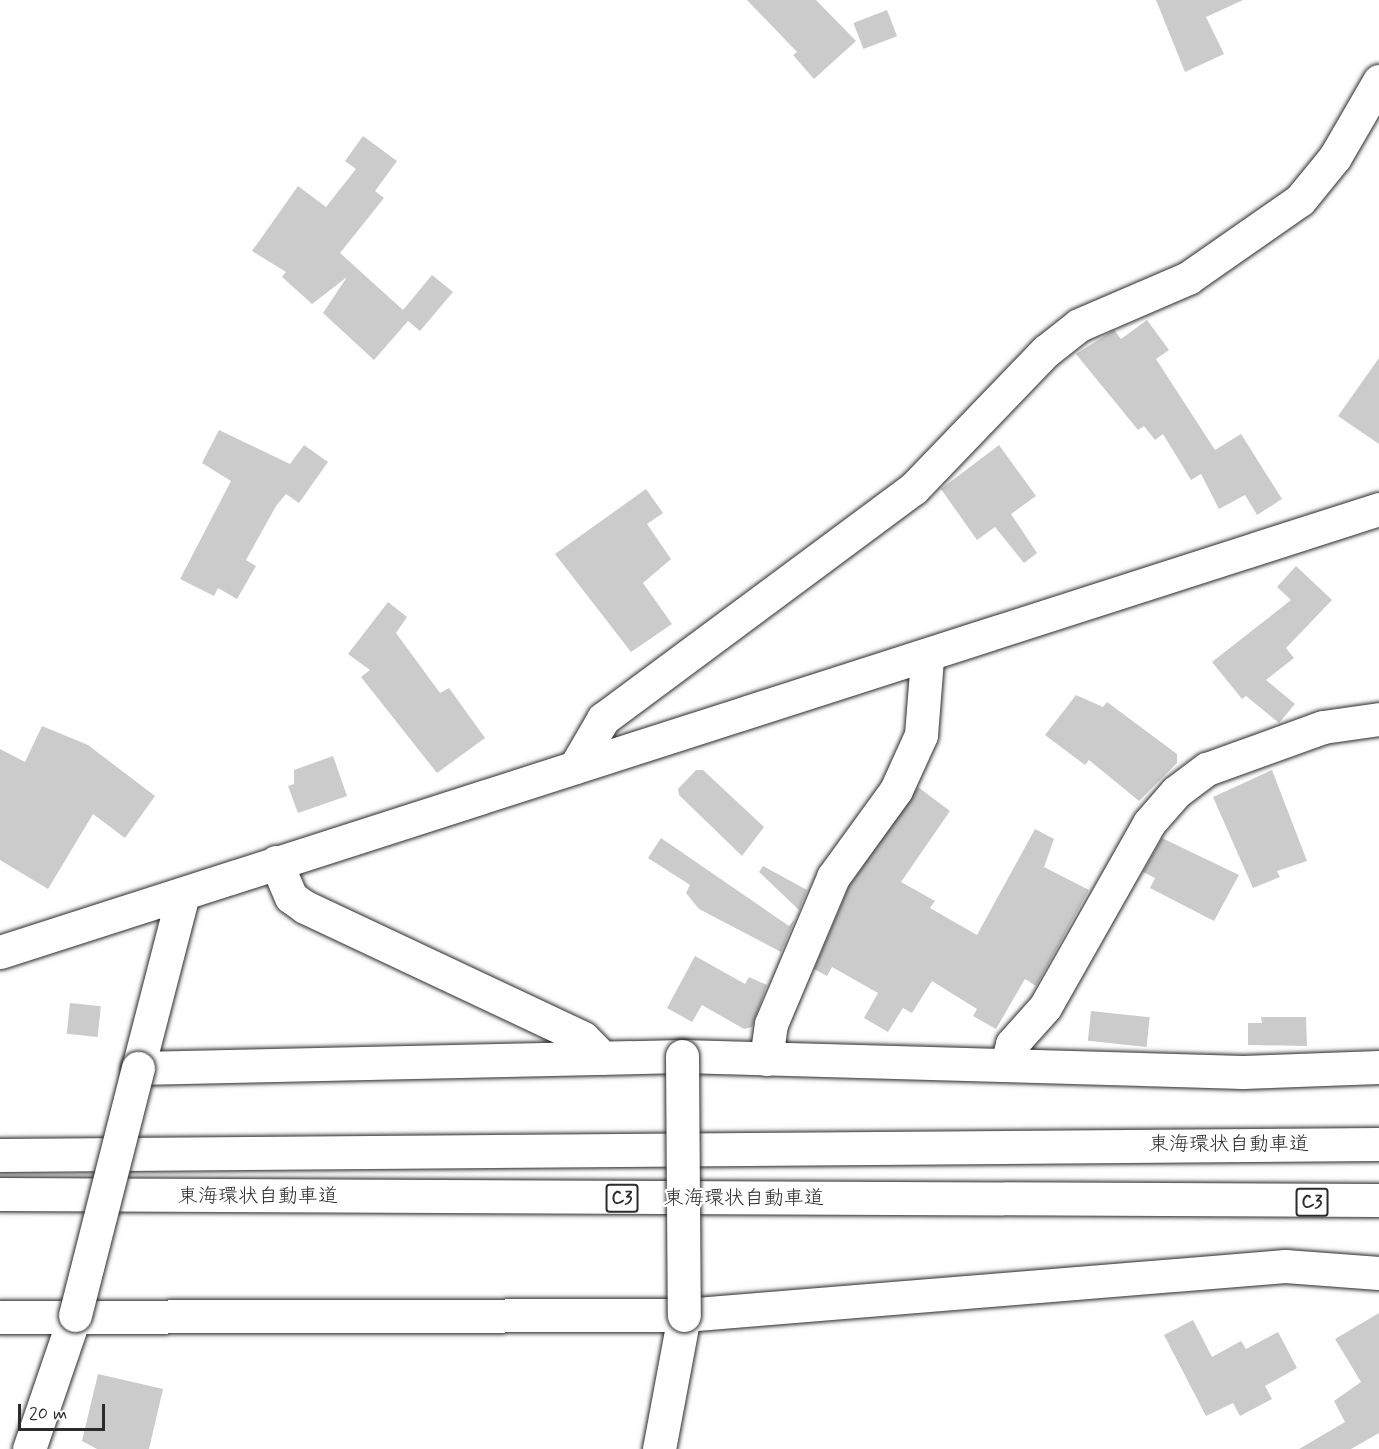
<!DOCTYPE html>
<html>
<head>
<meta charset="utf-8">
<style>
  body { margin:0 }
  #map { position:relative; width:1379px; height:1449px; overflow:hidden; background:#fff; font-family:Mynerve,"Klee One",sans-serif }
  div>[style] { position:absolute }
  .building>* { inset:0; background:#cbcbcb; transform-origin:0 0 }
  .roads { filter:drop-shadow(0 0 2px #2b2b2b) drop-shadow(0 0 2px #2b2b2b) }
  .street>* { height:33px; margin:-16.5px; padding:0 16.5px; transform-origin:16.5px; border-radius:16.5px; background:#fff }
  .secondary>* { height:33px; margin:-16.5px; padding:0 16.5px; transform-origin:16.5px; border-radius:16.5px; background:#fff }
  .highway>* { height:33px; margin:-16.5px; padding:0 16.5px; transform-origin:16.5px; border-radius:16.5px; background:#fff }
  .bridges { filter:drop-shadow(0 0 2px #2b2b2b) drop-shadow(0 0 2px #2b2b2b) }
  .street-bridge>* { height:33px; margin:-16.5px; padding:0 16.5px; transform-origin:16.5px; border-radius:16.5px; background:#fff }
  span { translate:-50% -50%; white-space:nowrap; text-align:center; line-height:1.15; -webkit-text-stroke:4.5px #fff; paint-order:stroke }
  .shield-label span { padding:2px 4px; background:#fff; border:2px solid; border-radius:4px; -webkit-text-stroke-width:0 }
  .shield-label { font-size:18px; color:#2b2b2b; font-weight:700 }
  .street-label { font-size:20px; color:#2b2b2b }
  .scale { position:absolute; left:18px; top:1404px; width:87px; height:27px; box-sizing:border-box; border:3px solid #2b2b2b; border-top:0; padding-left:8px; font-size:18px; line-height:21px; white-space:nowrap; color:#2b2b2b; -webkit-text-stroke:4px #fff; paint-order:stroke }
</style>
</head>
<body>
<div id="map">
  <div class="building">
    <i style="clip-path:polygon(747px 0,816px 0,856px 41px,814px 79px,793px 55px,797px 52px)"></i>
    <i style="clip-path:polygon(1156px 0,1243px 0,1206px 17px,1224px 54px,1185px 72px)"></i>
    <i style="left:887px;top:10px;width:28px;height:36px;rotate:69deg"></i>
    <i style="clip-path:polygon(363px 136px,397px 161px,375px 191px,384px 198px,340px 253px,403px 310px,432px 275px,453px 292px,420px 331px,408px 321px,374px 360px,323px 313px,347px 277px,312px 304px,282px 277px,286px 272px,252px 251px,298px 186px,326px 207px,356px 169px,345px 161px)"></i>
    <i style="clip-path:polygon(1147px 320px,1169px 350px,1156px 359px,1215px 450px,1241px 434px,1282px 499px,1257px 515px,1245px 495px,1219px 509px,1201px 474px,1191px 480px,1163px 434px,1155px 440px,1144px 426px,1138px 430px,1076px 354px,1114px 330px,1121px 339px)"></i>
    <i style="clip-path:polygon(1379px 358px,1379px 444px,1338px 416px)"></i>
    <i style="clip-path:polygon(219px 430px,290px 464px,304px 445px,328px 462px,299px 503px,286px 494px,276px 506px,246px 560px,256px 566px,237px 599px,218px 588px,214px 596px,180px 579px,231px 481px,202px 463px)"></i>
    <i style="clip-path:polygon(999px 445px,1036px 496px,1011px 514px,1037px 553px,1024px 563px,995px 527px,977px 540px,941px 489px)"></i>
    <i style="clip-path:polygon(646px 489px,663px 513px,647px 524px,671px 559px,643px 583px,672px 624px,631px 652px,555px 554px)"></i>
    <i style="clip-path:polygon(1296px 566px,1332px 600px,1286px 648px,1294px 658px,1266px 680px,1295px 704px,1279px 723px,1246px 696px,1242px 699px,1212px 662px,1291px 600px,1277px 587px)"></i>
    <i style="clip-path:polygon(388px 602px,407px 617px,396px 633px,440px 693px,449px 688px,485px 738px,437px 773px,361px 677px,370px 670px,348px 654px)"></i>
    <i style="clip-path:polygon(1076px 695px,1103px 707px,1107px 702px,1177px 754px,1177px 763px,1139px 801px,1089px 760px,1085px 765px,1045px 735px)"></i>
    <i style="clip-path:polygon(42px 726px,88px 745px,155px 796px,125px 838px,93px 814px,48px 889px,0 860px,0 749px,25px 762px)"></i>
    <i style="clip-path:polygon(333px 756px,347px 796px,298px 813px,288px 786px,294px 784px,294px 770px)"></i>
    <i style="clip-path:polygon(696px 770px,703px 770px,764px 827px,742px 856px,679px 795px,678px 789px)"></i>
    <i style="clip-path:polygon(1272px 770px,1307px 861px,1277px 871px,1280px 877px,1253px 888px,1213px 797px)"></i>
    <i style="clip-path:polygon(918px 787px,950px 811px,901px 882px,935px 901px,930px 908px,977px 935px,1035px 829px,1054px 839px,1044px 867px,1089px 890px,1036px 986px,1025px 979px,996px 1029px,973px 1016px,977px 1009px,932px 981px,912px 1013px,903px 1008px,888px 1032px,864px 1018px,878px 993px,832px 967px,827px 976px,814px 969px,849px 886px)"></i>
    <i style="clip-path:polygon(661px 838px,789px 926px,795px 919px,781px 952px,699px 909px,686px 893px,690px 885px,648px 858px)"></i>
    <i style="clip-path:polygon(1162px 838px,1239px 875px,1214px 921px,1150px 888px,1155px 878px,1143px 872px)"></i>
    <i style="clip-path:polygon(763px 866px,807px 890px,799px 910px,759px 872px)"></i>
    <i style="clip-path:polygon(695px 956px,745px 984px,749px 977px,767px 985px,752px 1027px,744px 1029px,702px 1005px,692px 1022px,667px 1008px)"></i>
    <i style="left:70px;top:1003px;width:31px;height:31px;rotate:6deg"></i>
    <i style="left:1091px;top:1011px;width:59px;height:30px;rotate:6deg"></i>
    <i style="clip-path:polygon(1261px 1017px,1306px 1017px,1307px 1046px,1248px 1045px,1248px 1023px,1262px 1023px)"></i>
    <i style="clip-path:polygon(1379px 1313px,1379px 1433px,1351px 1449px,1299px 1449px,1345px 1422px,1334px 1401px,1361px 1382px,1335px 1339px)"></i>
    <i style="clip-path:polygon(1193px 1320px,1212px 1357px,1241px 1341px,1246px 1349px,1278px 1332px,1297px 1368px,1265px 1386px,1272px 1399px,1240px 1416px,1233px 1403px,1206px 1416px,1164px 1335px)"></i>
    <i style="clip-path:polygon(98px 1374px,163px 1389px,149px 1449px,97px 1449px,82px 1441px)"></i>
  </div>
  <div class="roads">
    <div class="street">
      <i style="left:575px;top:767px;width:56px;rotate:-59.7deg"></i>
      <i style="left:603px;top:719px;width:386px;rotate:-36.6deg"></i>
      <i style="left:913px;top:489px;width:192px;rotate:-46.1deg"></i>
      <i style="left:1046px;top:351px;width:42px;rotate:-38.2deg"></i>
      <i style="left:1079px;top:325px;width:119px;rotate:-23.3deg"></i>
      <i style="left:1188px;top:278px;width:136px;rotate:-34.9deg"></i>
      <i style="left:1300px;top:200px;width:55px;rotate:-50.9deg"></i>
      <i style="left:1335px;top:157px;width:88px;rotate:-59.9deg"></i>
      <i style="left:276px;top:862px;width:38px;rotate:67deg"></i>
      <i style="left:291px;top:897px;width:17px;rotate:36deg"></i>
      <i style="left:305px;top:907px;width:307px;rotate:25.2deg"></i>
      <i style="left:583px;top:1038px;width:28px;rotate:45deg"></i>
      <i style="left:183px;top:894px;width:180px;rotate:104.5deg"></i>
      <i style="left:138px;top:1068px;width:544px;rotate:-1.26deg"></i>
      <i style="left:682px;top:1056px;width:561px;rotate:1.63deg"></i>
      <i style="left:1243px;top:1072px;width:136px;rotate:-2.1deg"></i>
      <i style="left:766px;top:1059px;width:35px;rotate:-82deg"></i>
      <i style="left:771px;top:1024px;width:160px;rotate:-67.1deg"></i>
      <i style="left:833px;top:877px;width:107px;rotate:-54.1deg"></i>
      <i style="left:896px;top:790px;width:60px;rotate:-65.6deg"></i>
      <i style="left:921px;top:735px;width:77px;rotate:-85.5deg"></i>
      <i style="left:1007px;top:1063px;width:20px;rotate:-75deg"></i>
      <i style="left:1012px;top:1044px;width:50px;rotate:-48.3deg"></i>
      <i style="left:1045px;top:1007px;width:211px;rotate:-60.5deg"></i>
      <i style="left:1149px;top:823px;width:41px;rotate:-48.9deg"></i>
      <i style="left:1176px;top:792px;width:39px;rotate:-37deg"></i>
      <i style="left:1207px;top:769px;width:123px;rotate:-19.9deg"></i>
      <i style="left:1323px;top:727px;width:57px;rotate:-8.1deg"></i>
      <i style="left:0;top:1317px;width:684px;rotate:-0.17deg"></i>
      <i style="left:684px;top:1315px;width:603px;rotate:-4.66deg"></i>
      <i style="left:1285px;top:1266px;width:94px;rotate:4.3deg"></i>
      <i style="left:29px;top:1449px;width:142px;rotate:-71.1deg"></i>
      <i style="left:659px;top:1449px;width:136px;rotate:-79.4deg"></i>
    </div>
    <div class="secondary">
      <i style="left:0;top:952px;width:1448px;rotate:-17.81deg"></i>
    </div>
    <div class="highway">
      <i style="left:0;top:1155px;width:1379px;rotate:-0.46deg"></i>
      <i style="left:0;top:1194px;width:1379px;rotate:0.25deg"></i>
    </div>
  </div>
  <div class="bridges">
    <div class="street-bridge">
      <i style="left:682px;top:1056px;width:259px;rotate:89.6deg"></i>
      <i style="left:75px;top:1315px;width:255px;rotate:-75.7deg"></i>
    </div>
  </div>
  <div class="shield-label">
    <span style="left:622px;top:1198px">C3</span>
    <span style="left:1312px;top:1202px">C3</span>
  </div>
  <div class="street-label">
    <span style="left:1229px;top:1144px">東海環状自動車道</span>
    <span style="left:258px;top:1196px">東海環状自動車道</span>
    <span style="left:744px;top:1198px">東海環状自動車道</span>
  </div>
  <div class="scale">20 m</div>
</div>
</body>
</html>
